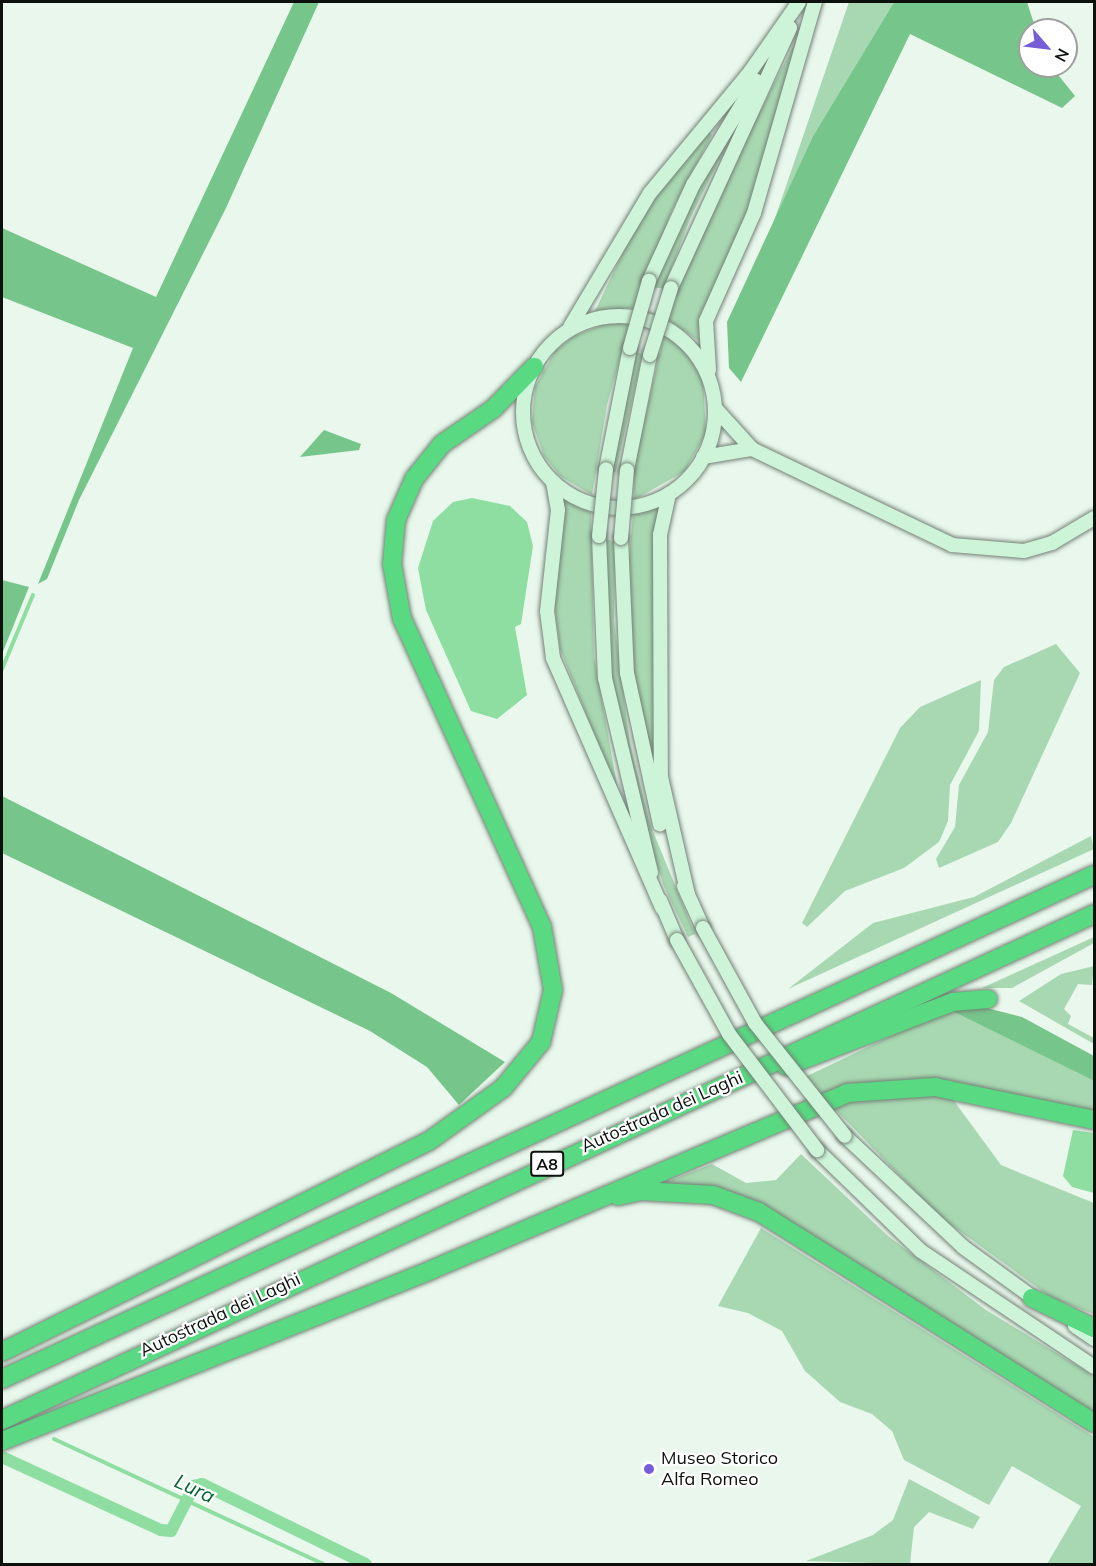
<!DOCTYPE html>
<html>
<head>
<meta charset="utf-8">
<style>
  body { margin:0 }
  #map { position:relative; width:1096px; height:1566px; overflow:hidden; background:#e9f7ec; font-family:Mulish,sans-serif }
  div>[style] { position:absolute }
  .green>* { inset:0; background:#a8d8b2; transform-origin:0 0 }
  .forest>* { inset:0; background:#76c58a }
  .water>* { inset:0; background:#8edda1 }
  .stream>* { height:4px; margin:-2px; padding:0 2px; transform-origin:2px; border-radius:2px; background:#8edda1 }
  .canal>* { height:12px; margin:-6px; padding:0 6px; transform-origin:6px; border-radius:6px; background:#8edda1 }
  .roads { filter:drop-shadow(0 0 2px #748076) drop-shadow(0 0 2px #748076) }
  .secondary>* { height:14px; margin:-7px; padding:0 7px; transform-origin:7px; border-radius:7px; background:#cdf4d9 }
  .secondary>.ring { margin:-7px; padding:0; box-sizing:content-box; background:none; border:14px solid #cdf4d9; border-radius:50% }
  .highway>* { height:18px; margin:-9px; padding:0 9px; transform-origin:9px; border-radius:9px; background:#59d981 }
  .bridges { filter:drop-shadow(0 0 2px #748076) drop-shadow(0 0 2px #748076) }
  .secondary-bridge>* { height:14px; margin:-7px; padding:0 7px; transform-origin:7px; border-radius:7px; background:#cdf4d9 }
  .dots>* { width:16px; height:16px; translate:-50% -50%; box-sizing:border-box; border:3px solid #fff; border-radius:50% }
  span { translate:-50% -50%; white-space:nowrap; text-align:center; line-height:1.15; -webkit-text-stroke:4.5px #fff; paint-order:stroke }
  .shield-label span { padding:2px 4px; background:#fff; border:2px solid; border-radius:4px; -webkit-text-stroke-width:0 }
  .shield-label { font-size:16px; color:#0d110e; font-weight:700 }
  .street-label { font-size:18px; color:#0d110e }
  .poi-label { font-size:18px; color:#0d110e }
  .left { translate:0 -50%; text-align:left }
  .water-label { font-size:20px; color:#01622d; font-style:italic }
  .frame { position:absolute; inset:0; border:3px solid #0d110e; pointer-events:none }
  .north { position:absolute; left:1018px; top:18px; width:60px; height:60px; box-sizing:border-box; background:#fff; border:2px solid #9ea09f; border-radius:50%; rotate:118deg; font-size:16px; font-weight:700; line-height:24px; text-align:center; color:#0d110e }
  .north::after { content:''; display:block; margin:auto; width:21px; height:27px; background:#755ed8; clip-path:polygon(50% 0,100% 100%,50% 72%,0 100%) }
</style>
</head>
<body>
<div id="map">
  <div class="green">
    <i style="clip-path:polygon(849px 2px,894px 2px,813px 136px,773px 224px)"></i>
    <i style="clip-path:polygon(798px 37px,753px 201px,700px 316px,699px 341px,668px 320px,689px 250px)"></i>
    <i style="clip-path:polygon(738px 121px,690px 219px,664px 288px,654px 288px,696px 187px)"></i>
    <i style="clip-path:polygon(708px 131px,712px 135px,673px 208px,634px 308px,595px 311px,642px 213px)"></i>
    <i style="clip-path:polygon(630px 323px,607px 405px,592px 495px,560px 476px,544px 456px,532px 422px,535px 387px,555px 351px,574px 336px,602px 325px)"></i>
    <i style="clip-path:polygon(664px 334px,687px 354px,703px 380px,706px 433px,685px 471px,634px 500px,633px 471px)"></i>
    <i style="left:634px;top:352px;width:9px;height:121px;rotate:13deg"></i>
    <i style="clip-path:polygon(564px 499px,591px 510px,594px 656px,619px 796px,560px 649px,554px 604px)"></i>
    <i style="clip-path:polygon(660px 507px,655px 532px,654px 772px,634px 685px,627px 581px,633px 513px)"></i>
    <i style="clip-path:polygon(606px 539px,615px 542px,614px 621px,630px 744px,650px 824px,695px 934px,688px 937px,663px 884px,625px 763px,609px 664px)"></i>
    <i style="clip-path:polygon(1056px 644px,1080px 673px,1011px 823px,998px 842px,939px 868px,936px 859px,955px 827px,959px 785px,988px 732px,994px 680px,1004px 667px)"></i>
    <i style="clip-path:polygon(981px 680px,979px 731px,950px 785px,948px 821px,939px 842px,904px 868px,845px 891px,807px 927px,802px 923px,900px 728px,920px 707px)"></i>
    <i style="clip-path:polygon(1091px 836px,1094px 849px,788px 989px,873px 923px,974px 897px)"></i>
    <i style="clip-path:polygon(1094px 937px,1094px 943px,1012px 988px,982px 988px)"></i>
    <i style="clip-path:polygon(1094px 966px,1092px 985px,1078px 984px,1064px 1009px,1071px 1016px,1068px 1024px,1094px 1038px,1094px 1044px,1019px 1001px,1061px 974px)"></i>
    <i style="clip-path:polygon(948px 1009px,1094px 1081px,1094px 1114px,973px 1086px,850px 1087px,821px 1094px,807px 1076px)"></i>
    <i style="clip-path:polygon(949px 1094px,1001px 1165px,1094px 1203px,1094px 1314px,1052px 1298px,939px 1216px,831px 1105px,852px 1098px)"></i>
    <i style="clip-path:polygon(801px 1154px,888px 1236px,986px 1310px,1094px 1376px,1094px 1417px,761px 1208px,646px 1190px,712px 1164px,746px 1183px,776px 1180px)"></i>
    <i style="clip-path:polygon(761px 1228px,1094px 1437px,1094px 1564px,1047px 1564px,1081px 1506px,1012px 1466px,989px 1505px,904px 1460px,892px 1431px,872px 1414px,840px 1402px,805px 1371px,782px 1331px,748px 1313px,718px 1306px)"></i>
    <i style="clip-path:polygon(909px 1479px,980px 1517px,973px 1529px,929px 1512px,914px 1527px,910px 1564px,806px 1561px,873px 1535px,893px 1520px)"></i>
  </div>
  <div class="forest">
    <i style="clip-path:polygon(294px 2px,319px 2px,226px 208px,79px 500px,47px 579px,38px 584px,133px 348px,2px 297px,2px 228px,156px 297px)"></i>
    <i style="clip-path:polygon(894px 2px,1027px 2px,1036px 30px,1030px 30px,1030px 66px,1051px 66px,1075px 96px,1062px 108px,910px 34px,741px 382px,729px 368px,727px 322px,813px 136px)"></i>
    <i style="clip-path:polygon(324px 430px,361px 444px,359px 450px,300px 457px)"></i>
    <i style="clip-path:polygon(2px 580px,29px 587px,2px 654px)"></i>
    <i style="clip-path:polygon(2px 796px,391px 993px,505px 1062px,459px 1105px,427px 1067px,370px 1031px,2px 853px)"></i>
    <i style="clip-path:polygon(975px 1005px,1022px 1017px,1094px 1056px,1094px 1081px,948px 1009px)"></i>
  </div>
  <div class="water">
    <i style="clip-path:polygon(472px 498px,510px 506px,527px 522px,533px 546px,521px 624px,515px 627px,527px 695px,497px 719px,471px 711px,426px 610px,418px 568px,433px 521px,453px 502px)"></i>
    <i style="clip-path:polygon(1073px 1130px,1094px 1133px,1094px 1193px,1072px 1187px,1063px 1176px)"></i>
  </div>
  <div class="stream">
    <i style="left:2px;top:669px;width:80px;rotate:-67.3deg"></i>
    <i style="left:54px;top:1439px;width:297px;rotate:24.9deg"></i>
  </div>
  <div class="canal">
    <i style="left:2px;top:1457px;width:175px;rotate:24.7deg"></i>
    <i style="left:161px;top:1530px;width:10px;rotate:6deg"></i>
    <i style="left:171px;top:1531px;width:51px;rotate:-62.9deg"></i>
    <i style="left:194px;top:1486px;width:8px;rotate:-14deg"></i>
    <i style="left:202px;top:1484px;width:182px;rotate:26deg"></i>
  </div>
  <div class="roads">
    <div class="secondary">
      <i style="left:649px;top:281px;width:106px;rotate:-65.4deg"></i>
      <i style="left:693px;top:185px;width:122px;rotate:-58.8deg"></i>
      <i style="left:671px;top:288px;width:286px;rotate:-65.4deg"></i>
      <i class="ring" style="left:523px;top:316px;width:178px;height:178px"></i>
      <i style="left:570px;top:327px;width:156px;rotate:-59.2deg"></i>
      <i style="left:650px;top:193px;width:157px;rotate:-50.4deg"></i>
      <i style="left:750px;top:72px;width:85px;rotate:-55deg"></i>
      <i style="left:709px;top:370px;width:49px;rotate:-93.5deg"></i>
      <i style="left:706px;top:321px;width:118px;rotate:-66deg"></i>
      <i style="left:754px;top:213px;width:220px;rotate:-73.9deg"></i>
      <i style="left:715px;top:408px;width:55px;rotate:47.9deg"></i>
      <i style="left:752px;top:449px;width:222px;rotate:25.6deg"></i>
      <i style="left:952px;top:545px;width:72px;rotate:4.8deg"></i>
      <i style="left:1024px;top:551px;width:29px;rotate:-16deg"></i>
      <i style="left:1052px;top:543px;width:49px;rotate:-30.8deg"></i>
      <i style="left:703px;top:457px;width:50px;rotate:-9.3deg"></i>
      <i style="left:606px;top:469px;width:123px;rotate:-78.8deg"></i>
      <i style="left:627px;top:470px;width:117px;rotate:-78.7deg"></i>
      <i style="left:553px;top:482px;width:28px;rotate:80deg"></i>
      <i style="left:558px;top:510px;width:102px;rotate:96.2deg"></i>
      <i style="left:547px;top:611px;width:47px;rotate:82.7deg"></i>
      <i style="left:553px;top:658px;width:273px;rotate:66.4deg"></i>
      <i style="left:669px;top:494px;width:42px;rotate:102.4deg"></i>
      <i style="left:660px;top:535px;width:242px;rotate:89.8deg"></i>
      <i style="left:661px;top:777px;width:121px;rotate:77.1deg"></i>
      <i style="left:599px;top:536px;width:142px;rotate:87.6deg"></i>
      <i style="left:605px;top:678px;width:200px;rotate:76.7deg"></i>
      <i style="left:621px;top:538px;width:135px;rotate:87.5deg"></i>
      <i style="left:627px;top:673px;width:155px;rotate:77.7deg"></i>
      <i style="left:684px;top:886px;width:46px;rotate:65.7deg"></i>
      <i style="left:660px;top:900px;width:43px;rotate:67deg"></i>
      <i style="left:845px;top:1136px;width:162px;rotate:43.2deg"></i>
      <i style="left:963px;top:1247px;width:94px;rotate:35.9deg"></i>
      <i style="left:817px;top:1150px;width:145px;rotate:44.2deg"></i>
      <i style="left:921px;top:1251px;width:208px;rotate:33.8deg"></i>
      <i style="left:1075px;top:1326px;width:23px;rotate:34deg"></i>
    </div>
    <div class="highway">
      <i style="left:786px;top:1066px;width:179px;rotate:-21deg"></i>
      <i style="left:953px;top:1002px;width:35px;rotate:-5deg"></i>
      <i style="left:618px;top:1196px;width:24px;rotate:-12deg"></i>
      <i style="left:641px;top:1191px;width:72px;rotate:3.2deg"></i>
      <i style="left:713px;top:1195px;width:49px;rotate:20.3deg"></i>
      <i style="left:759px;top:1212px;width:396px;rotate:32.2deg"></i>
      <i style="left:1032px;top:1298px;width:69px;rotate:25.8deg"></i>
      <i style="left:2px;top:1352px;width:476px;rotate:-26.3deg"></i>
      <i style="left:429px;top:1141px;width:91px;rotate:-35.6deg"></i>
      <i style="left:503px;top:1088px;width:60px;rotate:-50.4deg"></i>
      <i style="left:541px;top:1042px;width:53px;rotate:-77deg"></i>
      <i style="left:553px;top:990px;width:64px;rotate:-99.9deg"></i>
      <i style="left:542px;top:927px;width:338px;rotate:-114.4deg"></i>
      <i style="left:402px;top:619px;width:56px;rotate:-100.3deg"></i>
      <i style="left:392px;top:564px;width:44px;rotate:-84.8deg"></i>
      <i style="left:396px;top:520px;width:45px;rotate:-66.3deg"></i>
      <i style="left:414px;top:479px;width:45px;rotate:-51.3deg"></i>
      <i style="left:442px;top:444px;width:62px;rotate:-34.5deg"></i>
      <i style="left:493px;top:409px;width:59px;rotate:-45.7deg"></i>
      <i style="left:2px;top:1379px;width:1203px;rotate:-24.78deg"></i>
      <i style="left:2px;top:1420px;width:1204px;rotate:-24.86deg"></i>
      <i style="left:2px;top:1441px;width:462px;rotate:-21.7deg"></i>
      <i style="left:431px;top:1270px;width:452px;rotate:-23deg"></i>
      <i style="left:847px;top:1093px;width:88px;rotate:-3.9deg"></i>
      <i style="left:935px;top:1087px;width:162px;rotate:11.7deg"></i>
    </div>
  </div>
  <div class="bridges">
    <div class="secondary-bridge">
      <i style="left:630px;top:348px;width:70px;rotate:-74.2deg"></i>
      <i style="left:650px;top:355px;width:70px;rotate:-72.6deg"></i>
      <i style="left:599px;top:536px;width:67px;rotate:-84deg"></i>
      <i style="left:621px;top:538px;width:68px;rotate:-85deg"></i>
      <i style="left:703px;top:928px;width:108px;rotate:61.3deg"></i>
      <i style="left:755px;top:1023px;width:144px;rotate:51.5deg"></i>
      <i style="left:677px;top:940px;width:107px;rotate:61deg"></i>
      <i style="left:729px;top:1034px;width:146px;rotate:52.8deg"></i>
    </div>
  </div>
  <div class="dots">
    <i style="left:649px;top:1469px;background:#755ed8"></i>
  </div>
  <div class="shield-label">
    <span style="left:547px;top:1164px">A8</span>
  </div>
  <div class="street-label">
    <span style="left:662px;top:1112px;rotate:-24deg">Autostrada dei Laghi</span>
    <span style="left:220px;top:1315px;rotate:-25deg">Autostrada dei Laghi</span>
  </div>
  <div class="poi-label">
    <span class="left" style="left:661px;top:1469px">Museo Storico<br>Alfa Romeo</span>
  </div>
  <div class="water-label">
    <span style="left:195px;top:1488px;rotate:25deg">Lura</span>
  </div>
  <div class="frame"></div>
  <div class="north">N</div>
</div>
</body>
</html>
